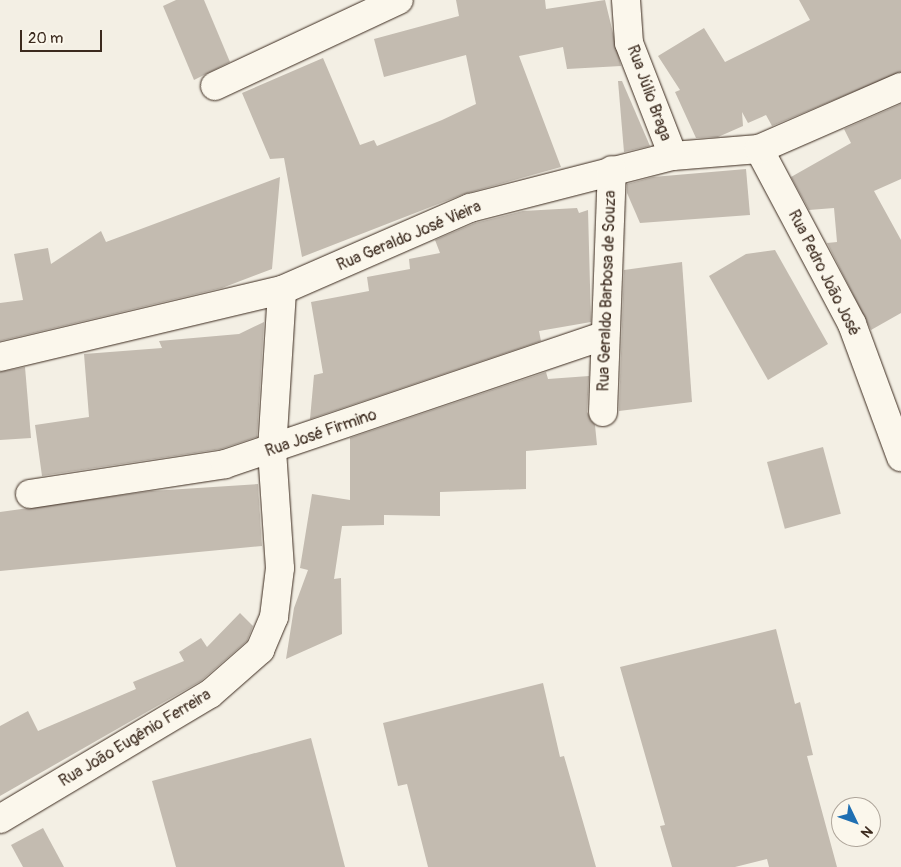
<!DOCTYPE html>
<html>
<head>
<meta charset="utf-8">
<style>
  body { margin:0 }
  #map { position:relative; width:901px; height:867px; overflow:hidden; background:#f3efe4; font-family:Pangolin,sans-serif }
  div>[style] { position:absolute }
  .building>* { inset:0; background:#c3bbb0; transform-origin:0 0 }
  .roads { filter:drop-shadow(0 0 1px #3b2a1e) drop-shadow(0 0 1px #3b2a1e) }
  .minor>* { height:28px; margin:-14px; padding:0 14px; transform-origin:14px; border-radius:14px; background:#fbf7ec }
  span { translate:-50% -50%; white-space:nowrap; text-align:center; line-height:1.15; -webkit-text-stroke:4px #fbf7ec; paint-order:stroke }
  .street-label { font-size:16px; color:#3b2a1e }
  .north { position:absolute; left:831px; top:797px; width:50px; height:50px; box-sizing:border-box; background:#fbf7ec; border:1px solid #aea59a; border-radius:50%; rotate:132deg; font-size:14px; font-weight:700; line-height:20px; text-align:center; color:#3b2a1e }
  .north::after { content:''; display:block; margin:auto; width:18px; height:22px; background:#1f6fb2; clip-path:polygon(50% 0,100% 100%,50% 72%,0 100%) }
  .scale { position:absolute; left:20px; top:30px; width:82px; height:22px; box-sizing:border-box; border:2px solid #3b2a1e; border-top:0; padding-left:6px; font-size:15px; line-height:18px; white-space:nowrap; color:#3b2a1e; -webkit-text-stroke:4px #fbf7ec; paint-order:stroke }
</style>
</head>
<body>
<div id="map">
  <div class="building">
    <i style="clip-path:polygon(176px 0,204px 0,230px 62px,194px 80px,163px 6px)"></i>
    <i style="clip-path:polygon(456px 0,545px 0,546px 9px,605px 0,621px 66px,567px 69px,563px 47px,519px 56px,561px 167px,464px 194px,302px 257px,284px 158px,270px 159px,242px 93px,323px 58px,360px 145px,374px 140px,377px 146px,442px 120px,476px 104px,466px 55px,384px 77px,374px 39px,459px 16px)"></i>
    <i style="clip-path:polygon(799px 0,901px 0,901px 72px,772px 126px,766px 115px,748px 123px,742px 112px,743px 126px,718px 137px,696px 138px,675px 92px,680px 90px,658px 56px,704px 28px,725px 62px,810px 20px)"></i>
    <i style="clip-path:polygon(618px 81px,622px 81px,650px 146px,624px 152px)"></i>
    <i style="clip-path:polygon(901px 104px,901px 179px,874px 191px,901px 240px,901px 313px,871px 330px,827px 243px,837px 242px,834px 208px,809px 210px,791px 177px,851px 143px,844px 129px)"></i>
    <i style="clip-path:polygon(746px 169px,750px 215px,640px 223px,627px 193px,627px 184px,653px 177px)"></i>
    <i style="clip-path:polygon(280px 177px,272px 269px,222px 288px,0 341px,0 303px,23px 300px,14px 254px,48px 248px,51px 264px,101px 231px,106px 242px)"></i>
    <i style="clip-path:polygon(577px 208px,579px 213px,588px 210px,591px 322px,539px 331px,541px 341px,310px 419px,314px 375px,323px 373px,311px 302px,369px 291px,367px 277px,410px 269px,409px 259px,440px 253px,435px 240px,475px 223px,523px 211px)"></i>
    <i style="clip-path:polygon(775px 250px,828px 344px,768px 380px,709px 276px,746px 254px)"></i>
    <i style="clip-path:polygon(682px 262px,692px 402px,619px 411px,624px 270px)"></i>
    <i style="clip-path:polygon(264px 322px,257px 437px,221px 449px,42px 476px,35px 425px,89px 417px,84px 354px,162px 348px,159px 341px,239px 334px)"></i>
    <i style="clip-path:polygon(25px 367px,31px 438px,0 440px,0 372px)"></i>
    <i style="clip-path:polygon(546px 372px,548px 379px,589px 376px,587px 412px,595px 425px,597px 445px,526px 451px,526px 489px,440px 492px,440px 516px,384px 515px,384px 525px,342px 526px,334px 579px,341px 578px,342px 634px,286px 659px,294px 608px,308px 570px,300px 568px,312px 494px,350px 500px,350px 438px)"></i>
    <i style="left:823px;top:447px;width:69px;height:58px;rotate:75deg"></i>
    <i style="clip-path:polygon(258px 484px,262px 546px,0 571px,0 512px,151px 491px)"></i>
    <i style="clip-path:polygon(240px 613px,253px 626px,247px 641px,201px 681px,0 796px,0 726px,28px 711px,38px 731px,136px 689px,133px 682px,184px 661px,179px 652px,201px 638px,207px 647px)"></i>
    <i style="clip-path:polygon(776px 629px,795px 704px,800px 702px,813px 755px,807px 756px,837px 867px,769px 867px,767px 859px,735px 867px,672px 867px,660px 826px,665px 825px,620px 667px)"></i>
    <i style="clip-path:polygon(543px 683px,560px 757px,564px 756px,596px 867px,428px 867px,407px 784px,398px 786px,383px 723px)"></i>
    <i style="clip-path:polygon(311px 738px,345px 867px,176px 867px,152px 781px)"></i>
    <i style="clip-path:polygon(43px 828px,64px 867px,23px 867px,11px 845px)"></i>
  </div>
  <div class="roads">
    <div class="minor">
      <i style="left:626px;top:0;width:43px;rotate:86deg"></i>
      <i style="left:629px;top:43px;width:121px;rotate:68.7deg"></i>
      <i style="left:215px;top:86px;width:203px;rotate:-25.1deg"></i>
      <i style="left:759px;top:149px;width:198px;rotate:62deg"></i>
      <i style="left:852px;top:324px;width:142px;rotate:69.8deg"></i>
      <i style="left:0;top:357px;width:290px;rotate:-13.4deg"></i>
      <i style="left:282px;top:290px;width:205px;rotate:-23.6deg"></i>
      <i style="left:470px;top:208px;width:210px;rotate:-14.4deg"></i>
      <i style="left:673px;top:156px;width:86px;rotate:-4.7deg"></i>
      <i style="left:759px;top:149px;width:155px;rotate:-23.6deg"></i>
      <i style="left:603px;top:412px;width:242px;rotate:-87.9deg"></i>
      <i style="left:30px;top:494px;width:197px;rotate:-8.7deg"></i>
      <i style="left:225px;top:464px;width:400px;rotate:-18.7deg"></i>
      <i style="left:0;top:819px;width:244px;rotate:-30.8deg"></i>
      <i style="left:210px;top:694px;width:67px;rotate:-41.3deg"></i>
      <i style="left:260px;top:650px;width:36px;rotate:-67deg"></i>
      <i style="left:274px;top:617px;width:49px;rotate:-83deg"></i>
      <i style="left:280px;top:568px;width:118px;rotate:-93.9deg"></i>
      <i style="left:272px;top:450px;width:160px;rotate:-86.4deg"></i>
    </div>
  </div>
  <div class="street-label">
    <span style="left:649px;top:93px;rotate:70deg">Rua Júlio Braga</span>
    <span style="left:409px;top:236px;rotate:-23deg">Rua Geraldo José Vieira</span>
    <span style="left:824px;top:273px;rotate:63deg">Rua Pedro João José</span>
    <span style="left:607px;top:291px;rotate:-88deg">Rua Geraldo Barbosa de Souza</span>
    <span style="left:321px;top:433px;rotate:-19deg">Rua José Firmino</span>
    <span style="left:135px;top:738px;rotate:-31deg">Rua João Eugênio Ferreira</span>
  </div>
  <div class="north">N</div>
  <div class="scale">20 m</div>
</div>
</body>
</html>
